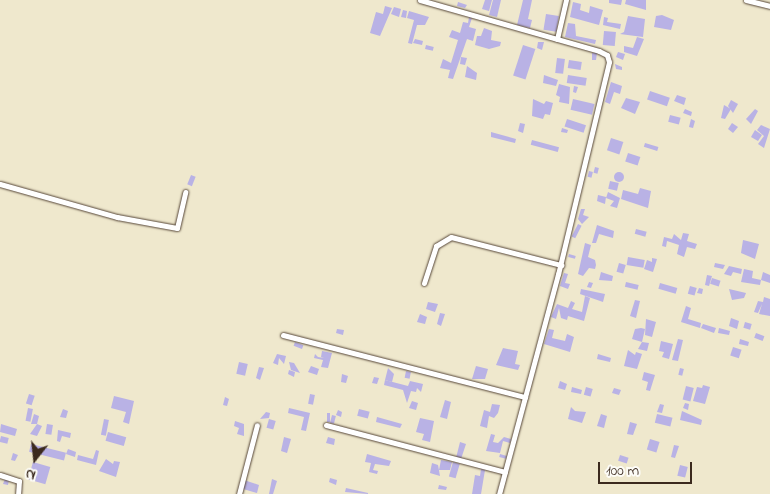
<!DOCTYPE html>
<html>
<head>
<meta charset="utf-8">
<style>
  body { margin:0 }
  #map { position:relative; width:770px; height:494px; overflow:hidden; background:#efe8cd; font-family:"Indie Flower",sans-serif }
  div>[style] { position:absolute }
  .building>* { inset:0; background:#b9b2e5; transform-origin:0 0 }
  .round { border-radius:50% }
  .roads { filter:drop-shadow(0 0 1px #564638) drop-shadow(0 0 1px #564638) }
  .minor>* { height:5px; margin:-2.5px; padding:0 2.5px; transform-origin:2.5px; border-radius:2.5px; background:#fff }
  span { translate:-50% -50%; white-space:nowrap; text-align:center; line-height:1.15; -webkit-text-stroke:5px #fdfcf7; paint-order:stroke }
  .north { position:absolute; left:10px; top:434px; width:50px; height:50px; -webkit-text-stroke:4px #fdfcf7; paint-order:stroke; rotate:196deg; font-size:14px; font-weight:700; line-height:20px; text-align:center; color:#3b2a1e }
  .north::after { content:''; display:block; margin:auto; width:18px; height:22px; background:#3b2a1e; clip-path:polygon(50% 0,100% 100%,50% 72%,0 100%) }
  .scale { position:absolute; left:598px; top:462px; width:94px; height:22px; box-sizing:border-box; border:2px solid #3b2a1e; border-top:0; padding-left:6px; font-size:15px; line-height:18px; white-space:nowrap; color:#3b2a1e; -webkit-text-stroke:4px #fdfcf7; paint-order:stroke }
</style>
</head>
<body>
<div id="map">
  <div class="building">
    <i style="clip-path:polygon(485px 0,492px 0,489px 11px,482px 9px)"></i>
    <i style="clip-path:polygon(493px 0,501px 0,497px 17px,489px 15px)"></i>
    <i style="clip-path:polygon(523px 0,532px 0,528px 19px,532px 20px,530px 28px,517px 25px)"></i>
    <i style="clip-path:polygon(609px 0,622px 0,621px 5px,609px 3px)"></i>
    <i style="clip-path:polygon(626px 0,646px 0,646px 10px,625px 4px)"></i>
    <i style="clip-path:polygon(458px 2px,467px 5px,465px 8px,457px 6px)"></i>
    <i style="clip-path:polygon(573px 2px,581px 4px,580px 10px,589px 13px,590px 6px,603px 10px,599px 25px,570px 17px)"></i>
    <i style="clip-path:polygon(385px 6px,392px 8px,380px 36px,370px 33px,376px 12px,383px 14px)"></i>
    <i style="clip-path:polygon(394px 7px,401px 9px,399px 17px,391px 14px)"></i>
    <i style="clip-path:polygon(403px 10px,407px 11px,406px 18px,401px 17px)"></i>
    <i style="clip-path:polygon(409px 11px,429px 17px,425px 25px,417px 25px,412px 44px,408px 43px,414px 20px,407px 18px)"></i>
    <i style="left:546px;top:14px;width:13px;height:16px;rotate:9deg"></i>
    <i style="clip-path:polygon(662px 15px,674px 20px,671px 30px,654px 27px,656px 16px)"></i>
    <i style="clip-path:polygon(628px 16px,645px 19px,643px 37px,620px 34px,624px 32px)"></i>
    <i style="clip-path:polygon(469px 17px,472px 18px,469px 27px,476px 29px,473px 41px,467px 39px,453px 79px,448px 78px,450px 70px,440px 68px,443px 59px,451px 63px,458px 40px,449px 37px,452px 30px,460px 33px,463px 22px,468px 23px)"></i>
    <i style="clip-path:polygon(604px 17px,608px 18px,607px 22px,621px 24px,620px 29px,603px 25px)"></i>
    <i style="clip-path:polygon(568px 23px,575px 24px,576px 36px,596px 40px,595px 44px,565px 37px)"></i>
    <i style="clip-path:polygon(484px 28px,492px 31px,491px 40px,501px 42px,500px 46px,489px 49px,475px 45px,477px 36px,481px 36px)"></i>
    <i style="left:604px;top:31px;width:12px;height:14px;rotate:5deg"></i>
    <i style="clip-path:polygon(637px 37px,644px 39px,637px 56px,624px 52px,624px 46px,633px 48px)"></i>
    <i style="clip-path:polygon(415px 39px,423px 41px,422px 45px,413px 43px)"></i>
    <i style="clip-path:polygon(538px 42px,544px 42px,542px 50px,537px 48px)"></i>
    <i style="left:426px;top:45px;width:8px;height:4px;rotate:14deg"></i>
    <i style="left:523px;top:45px;width:13px;height:32px;rotate:18deg"></i>
    <i style="clip-path:polygon(618px 52px,625px 54px,623px 60px,616px 57px)"></i>
    <i style="clip-path:polygon(592px 53px,597px 53px,596px 60px,592px 60px)"></i>
    <i style="clip-path:polygon(461px 57px,467px 58px,465px 65px,460px 64px)"></i>
    <i style="left:557px;top:58px;width:8px;height:15px;rotate:7deg"></i>
    <i style="left:569px;top:60px;width:13px;height:8px;rotate:9deg"></i>
    <i style="clip-path:polygon(615px 64px,622px 67px,622px 70px,616px 69px)"></i>
    <i style="clip-path:polygon(467px 66px,477px 73px,476px 80px,465px 77px)"></i>
    <i style="clip-path:polygon(544px 75px,558px 80px,556px 86px,543px 83px)"></i>
    <i style="left:568px;top:75px;width:19px;height:8px;rotate:9deg"></i>
    <i style="clip-path:polygon(611px 82px,622px 86px,620px 94px,614px 92px,610px 104px,605px 102px)"></i>
    <i style="clip-path:polygon(559px 84px,570px 87px,569px 104px,559px 102px,560px 97px,556px 95px)"></i>
    <i style="clip-path:polygon(574px 86px,578px 87px,576px 93px,573px 92px)"></i>
    <i style="left:650px;top:91px;width:21px;height:9px;rotate:19deg"></i>
    <i style="clip-path:polygon(677px 95px,686px 98px,684px 105px,674px 101px)"></i>
    <i style="clip-path:polygon(626px 98px,640px 102px,635px 114px,621px 108px)"></i>
    <i style="clip-path:polygon(533px 99px,544px 104px,546px 101px,553px 103px,550px 115px,545px 114px,543px 119px,532px 116px)"></i>
    <i style="left:573px;top:99px;width:22px;height:11px;rotate:13deg"></i>
    <i style="clip-path:polygon(731px 100px,738px 104px,733px 113px,728px 106px)"></i>
    <i style="clip-path:polygon(724px 105px,731px 109px,725px 119px,721px 118px)"></i>
    <i style="clip-path:polygon(685px 109px,692px 112px,691px 116px,683px 113px)"></i>
    <i style="clip-path:polygon(755px 109px,758px 111px,751px 124px,746px 119px)"></i>
    <i style="left:670px;top:115px;width:11px;height:7px;rotate:15deg"></i>
    <i style="left:567px;top:119px;width:20px;height:8px;rotate:18deg"></i>
    <i style="clip-path:polygon(691px 119px,695px 121px,693px 128px,689px 127px)"></i>
    <i style="clip-path:polygon(520px 123px,525px 124px,523px 133px,518px 131px)"></i>
    <i style="clip-path:polygon(732px 123px,738px 127px,733px 133px,728px 129px)"></i>
    <i style="clip-path:polygon(761px 125px,770px 129px,764px 148px,758px 144px,764px 136px,757px 130px)"></i>
    <i style="clip-path:polygon(562px 128px,568px 130px,567px 133px,561px 132px)"></i>
    <i style="clip-path:polygon(755px 130px,762px 135px,758px 141px,751px 137px)"></i>
    <i style="clip-path:polygon(491px 132px,516px 139px,515px 143px,491px 137px)"></i>
    <i style="left:611px;top:138px;width:13px;height:13px;rotate:18deg"></i>
    <i style="left:532px;top:140px;width:28px;height:5px;rotate:15deg"></i>
    <i style="left:645px;top:143px;width:14px;height:4px;rotate:17deg"></i>
    <i style="left:628px;top:153px;width:13px;height:9px;rotate:18deg"></i>
    <i style="left:595px;top:167px;width:4px;height:6px;rotate:14deg"></i>
    <i style="left:589px;top:171px;width:4px;height:6px;rotate:14deg"></i>
    <i class="round" style="left:614px;top:172px;width:10px;height:10px"></i>
    <i style="left:191px;top:175px;width:5px;height:10px;rotate:22deg"></i>
    <i style="left:610px;top:181px;width:9px;height:8px;rotate:13deg"></i>
    <i style="clip-path:polygon(640px 188px,651px 191px,648px 208px,621px 199px,623px 190px,638px 194px)"></i>
    <i style="clip-path:polygon(608px 192px,620px 198px,617px 208px,610px 206px,614px 201px,606px 198px)"></i>
    <i style="clip-path:polygon(598px 195px,606px 197px,605px 204px,597px 201px)"></i>
    <i style="clip-path:polygon(581px 209px,585px 209px,583px 215px,589px 217px,582px 224px,578px 219px)"></i>
    <i style="left:578px;top:224px;width:4px;height:14px;rotate:27deg"></i>
    <i style="clip-path:polygon(597px 225px,614px 231px,613px 238px,599px 234px,596px 243px,592px 243px)"></i>
    <i style="left:636px;top:229px;width:11px;height:5px;rotate:15deg"></i>
    <i style="clip-path:polygon(683px 233px,689px 234px,687px 241px,697px 244px,695px 249px,687px 247px,684px 257px,677px 254px,679px 245px,667px 241px,666px 247px,662px 246px,664px 237px,672px 239px,674px 234px,681px 240px)"></i>
    <i style="clip-path:polygon(743px 240px,759px 244px,755px 259px,741px 253px)"></i>
    <i style="clip-path:polygon(585px 243px,591px 245px,588px 257px,595px 260px,596px 265px,595px 269px,589px 268px,583px 276px,578px 274px)"></i>
    <i style="left:569px;top:254px;width:7px;height:3px;rotate:16deg"></i>
    <i style="left:628px;top:257px;width:17px;height:8px;rotate:10deg"></i>
    <i style="clip-path:polygon(652px 258px,657px 259px,653px 272px,644px 269px,647px 260px,652px 262px)"></i>
    <i style="left:619px;top:263px;width:7px;height:9px;rotate:16deg"></i>
    <i style="clip-path:polygon(715px 263px,725px 265px,723px 269px,714px 267px)"></i>
    <i style="clip-path:polygon(729px 266px,742px 269px,741px 274px,733px 272px,731px 276px,724px 274px)"></i>
    <i style="clip-path:polygon(744px 269px,753px 271px,752px 278px,761px 280px,760px 285px,741px 282px)"></i>
    <i style="clip-path:polygon(601px 272px,613px 276px,612px 281px,599px 280px)"></i>
    <i style="clip-path:polygon(763px 272px,770px 275px,770px 283px,761px 280px)"></i>
    <i style="clip-path:polygon(564px 273px,568px 274px,565px 283px,570px 284px,568px 289px,560px 286px)"></i>
    <i style="clip-path:polygon(707px 275px,712px 276px,709px 286px,705px 285px)"></i>
    <i style="left:712px;top:278px;width:9px;height:6px;rotate:18deg"></i>
    <i style="clip-path:polygon(589px 282px,593px 283px,591px 288px,587px 287px)"></i>
    <i style="left:626px;top:282px;width:13px;height:5px;rotate:13deg"></i>
    <i style="left:660px;top:283px;width:18px;height:6px;rotate:16deg"></i>
    <i style="left:690px;top:286px;width:7px;height:8px;rotate:16deg"></i>
    <i style="clip-path:polygon(699px 288px,703px 289px,702px 294px,697px 293px)"></i>
    <i style="clip-path:polygon(581px 289px,605px 294px,603px 302px,580px 294px)"></i>
    <i style="clip-path:polygon(729px 289px,746px 293px,744px 298px,732px 300px)"></i>
    <i style="clip-path:polygon(585px 296px,590px 298px,584px 321px,568px 316px,567px 320px,561px 318px,559px 308px,556px 319px,551px 317px,557px 304px,568px 308px,571px 301px,575px 303px,572px 309px,582px 312px)"></i>
    <i style="clip-path:polygon(764px 297px,770px 299px,770px 316px,759px 314px,762px 304px,758px 313px,754px 312px,758px 301px,763px 302px)"></i>
    <i style="clip-path:polygon(635px 300px,640px 301px,636px 318px,630px 316px)"></i>
    <i style="clip-path:polygon(428px 302px,438px 304px,435px 312px,426px 309px)"></i>
    <i style="clip-path:polygon(686px 306px,691px 308px,688px 319px,701px 323px,700px 328px,681px 322px)"></i>
    <i style="clip-path:polygon(440px 313px,445px 314px,441px 326px,437px 324px)"></i>
    <i style="clip-path:polygon(420px 314px,427px 317px,425px 324px,417px 322px)"></i>
    <i style="clip-path:polygon(731px 318px,739px 321px,737px 329px,729px 326px)"></i>
    <i style="clip-path:polygon(646px 319px,656px 322px,652px 337px,645px 335px)"></i>
    <i style="left:745px;top:322px;width:7px;height:6px;rotate:16deg"></i>
    <i style="clip-path:polygon(703px 324px,716px 328px,714px 333px,701px 328px)"></i>
    <i style="clip-path:polygon(641px 328px,645px 329px,642px 342px,649px 343px,647px 351px,638px 349px,642px 342px,632px 339px,635px 329px)"></i>
    <i style="clip-path:polygon(719px 328px,730px 331px,729px 335px,718px 333px)"></i>
    <i style="clip-path:polygon(337px 329px,344px 330px,343px 335px,336px 333px)"></i>
    <i style="clip-path:polygon(549px 329px,554px 330px,552px 338px,565px 341px,567px 334px,574px 337px,570px 352px,544px 344px)"></i>
    <i style="left:756px;top:333px;width:9px;height:5px;rotate:21deg"></i>
    <i style="clip-path:polygon(678px 339px,683px 340px,678px 361px,672px 360px)"></i>
    <i style="clip-path:polygon(740px 339px,749px 342px,748px 346px,739px 344px)"></i>
    <i style="clip-path:polygon(661px 341px,673px 344px,669px 359px,662px 357px,664px 352px,659px 351px)"></i>
    <i style="left:295px;top:342px;width:9px;height:4px;rotate:21deg"></i>
    <i style="left:733px;top:347px;width:9px;height:9px;rotate:18deg"></i>
    <i style="clip-path:polygon(503px 348px,518px 351px,515px 364px,520px 365px,518px 370px,496px 365px)"></i>
    <i style="clip-path:polygon(628px 350px,635px 355px,636px 352px,642px 354px,637px 369px,624px 366px)"></i>
    <i style="clip-path:polygon(322px 351px,332px 353px,328px 368px,321px 367px,323px 360px,314px 358px,315px 354px,318px 357px,324px 358px,321px 357px)"></i>
    <i style="clip-path:polygon(277px 354px,286px 356px,284px 364px,279px 358px,278px 365px,273px 363px)"></i>
    <i style="clip-path:polygon(598px 354px,611px 358px,610px 362px,597px 359px)"></i>
    <i style="left:239px;top:362px;width:9px;height:12px;rotate:13deg"></i>
    <i style="clip-path:polygon(289px 362px,294px 363px,300px 373px,291px 370px)"></i>
    <i style="clip-path:polygon(311px 366px,319px 369px,317px 375px,308px 372px)"></i>
    <i style="clip-path:polygon(476px 366px,488px 369px,485px 379px,472px 379px)"></i>
    <i style="clip-path:polygon(259px 367px,264px 368px,260px 380px,256px 378px)"></i>
    <i style="clip-path:polygon(388px 368px,394px 374px,392px 382px,385px 380px)"></i>
    <i style="left:680px;top:368px;width:4px;height:7px;rotate:14deg"></i>
    <i style="clip-path:polygon(289px 370px,295px 372px,294px 377px,288px 374px)"></i>
    <i style="left:406px;top:371px;width:5px;height:7px;rotate:11deg"></i>
    <i style="clip-path:polygon(644px 372px,655px 375px,650px 391px,646px 390px,648px 382px,642px 380px)"></i>
    <i style="clip-path:polygon(342px 374px,348px 376px,346px 383px,341px 382px)"></i>
    <i style="clip-path:polygon(374px 377px,379px 378px,377px 384px,372px 383px)"></i>
    <i style="clip-path:polygon(385px 380px,408px 386px,410px 381px,423px 384px,421px 392px,417px 388px,416px 392px,411px 391px,407px 403px,403px 390px,384px 385px)"></i>
    <i style="clip-path:polygon(560px 381px,567px 384px,565px 390px,558px 388px)"></i>
    <i style="clip-path:polygon(703px 385px,710px 387px,705px 404px,693px 401px,697px 387px,702px 388px)"></i>
    <i style="left:686px;top:386px;width:8px;height:14px;rotate:14deg"></i>
    <i style="clip-path:polygon(572px 387px,582px 390px,581px 394px,571px 392px)"></i>
    <i style="left:586px;top:387px;width:7px;height:8px;rotate:16deg"></i>
    <i style="clip-path:polygon(614px 388px,621px 390px,619px 395px,612px 393px)"></i>
    <i style="left:29px;top:394px;width:6px;height:10px;rotate:18deg"></i>
    <i style="left:310px;top:394px;width:5px;height:10px;rotate:11deg"></i>
    <i style="clip-path:polygon(114px 396px,134px 401px,129px 424px,123px 422px,126px 412px,111px 408px)"></i>
    <i style="clip-path:polygon(225px 397px,229px 399px,227px 406px,223px 405px)"></i>
    <i style="clip-path:polygon(445px 400px,451px 402px,447px 419px,440px 417px)"></i>
    <i style="clip-path:polygon(412px 401px,418px 403px,416px 410px,409px 408px)"></i>
    <i style="clip-path:polygon(685px 403px,689px 404px,688px 410px,683px 408px)"></i>
    <i style="clip-path:polygon(492px 404px,500px 405px,498px 413px,494px 418px,489px 416px,487px 428px,480px 426px,484px 410px,490px 412px)"></i>
    <i style="clip-path:polygon(660px 404px,664px 405px,662px 413px,657px 412px)"></i>
    <i style="clip-path:polygon(571px 407px,575px 411px,586px 412px,582px 423px,568px 419px)"></i>
    <i style="left:28px;top:408px;width:5px;height:13px;rotate:11deg"></i>
    <i style="clip-path:polygon(289px 408px,310px 413px,306px 431px,301px 430px,304px 417px,288px 413px)"></i>
    <i style="clip-path:polygon(63px 409px,68px 411px,66px 418px,60px 417px)"></i>
    <i style="left:359px;top:409px;width:11px;height:7px;rotate:15deg"></i>
    <i style="clip-path:polygon(338px 410px,342px 412px,341px 417px,336px 415px)"></i>
    <i style="clip-path:polygon(682px 411px,702px 420px,701px 425px,680px 420px)"></i>
    <i style="clip-path:polygon(266px 412px,270px 413px,269px 418px,260px 419px)"></i>
    <i style="left:327px;top:413px;width:3px;height:9px"></i>
    <i style="clip-path:polygon(34px 414px,39px 416px,37px 424px,42px 426px,37px 436px,30px 434px,37px 424px,31px 424px)"></i>
    <i style="clip-path:polygon(601px 414px,607px 416px,604px 428px,597px 426px)"></i>
    <i style="left:657px;top:414px;width:16px;height:9px;rotate:14deg"></i>
    <i style="left:332px;top:415px;width:4px;height:8px;rotate:14deg"></i>
    <i style="clip-path:polygon(377px 417px,402px 424px,400px 428px,376px 422px)"></i>
    <i style="clip-path:polygon(420px 418px,434px 421px,430px 442px,422px 440px,424px 434px,416px 432px)"></i>
    <i style="left:104px;top:419px;width:5px;height:16px;rotate:11deg"></i>
    <i style="left:269px;top:419px;width:7px;height:9px;rotate:16deg"></i>
    <i style="clip-path:polygon(235px 421px,244px 424px,244px 436px,237px 434px,239px 428px,234px 426px)"></i>
    <i style="clip-path:polygon(630px 422px,637px 424px,633px 435px,627px 434px)"></i>
    <i style="clip-path:polygon(1px 424px,17px 429px,15px 436px,0 432px)"></i>
    <i style="left:47px;top:424px;width:6px;height:10px;rotate:9deg"></i>
    <i style="clip-path:polygon(58px 430px,71px 433px,70px 438px,62px 436px,60px 442px,57px 441px)"></i>
    <i style="left:108px;top:432px;width:19px;height:9px;rotate:16deg"></i>
    <i style="clip-path:polygon(491px 434px,495px 435px,493px 442px,498px 443px,504px 437px,511px 439px,510px 443px,503px 441px,500px 453px,486px 451px)"></i>
    <i style="left:1px;top:436px;width:8px;height:6px;rotate:14deg"></i>
    <i style="clip-path:polygon(284px 437px,291px 439px,287px 453px,281px 451px)"></i>
    <i style="clip-path:polygon(328px 437px,335px 439px,334px 445px,326px 443px)"></i>
    <i style="left:650px;top:439px;width:10px;height:11px;rotate:17deg"></i>
    <i style="clip-path:polygon(460px 442px,466px 444px,461px 459px,456px 458px)"></i>
    <i style="left:31px;top:444px;width:36px;height:8px;rotate:14deg"></i>
    <i style="clip-path:polygon(674px 445px,679px 446px,675px 458px,671px 457px)"></i>
    <i style="clip-path:polygon(68px 449px,76px 452px,75px 457px,66px 454px)"></i>
    <i style="clip-path:polygon(96px 450px,99px 451px,96px 465px,77px 460px,78px 455px,93px 459px)"></i>
    <i style="clip-path:polygon(13px 453px,18px 455px,15px 461px,11px 460px)"></i>
    <i style="clip-path:polygon(367px 454px,391px 461px,389px 466px,375px 464px,373px 470px,378px 471px,377px 474px,369px 472px,371px 463px,365px 462px)"></i>
    <i style="left:500px;top:454px;width:7px;height:3px;rotate:16deg"></i>
    <i style="left:620px;top:455px;width:9px;height:6px;rotate:18deg"></i>
    <i style="clip-path:polygon(106px 459px,113px 464px,114px 461px,120px 462px,116px 477px,99px 471px)"></i>
    <i style="clip-path:polygon(441px 460px,452px 462px,450px 470px,439px 470px)"></i>
    <i style="left:33px;top:462px;width:18px;height:18px;rotate:16deg"></i>
    <i style="left:453px;top:462px;width:7px;height:15px;rotate:16deg"></i>
    <i style="clip-path:polygon(432px 463px,438px 465px,440px 476px,430px 473px)"></i>
    <i style="left:680px;top:465px;width:8px;height:11px;rotate:14deg"></i>
    <i style="clip-path:polygon(481px 469px,485px 470px,481px 494px,472px 494px,475px 475px,480px 476px)"></i>
    <i style="clip-path:polygon(330px 478px,337px 480px,336px 485px,329px 482px)"></i>
    <i style="clip-path:polygon(5px 479px,9px 480px,8px 485px,3px 484px)"></i>
    <i style="clip-path:polygon(272px 479px,277px 481px,273px 494px,269px 494px)"></i>
    <i style="clip-path:polygon(244px 480px,259px 485px,257px 493px,243px 489px)"></i>
    <i style="clip-path:polygon(439px 485px,447px 487px,446px 490px,438px 489px)"></i>
    <i style="clip-path:polygon(346px 488px,368px 493px,368px 494px,345px 492px)"></i>
  </div>
  <div class="roads">
    <div class="minor">
      <i style="left:420px;top:0;width:186px;rotate:15.9deg"></i>
      <i style="left:599px;top:51px;width:9px;rotate:27deg"></i>
      <i style="left:607px;top:55px;width:7px;rotate:74deg"></i>
      <i style="left:609px;top:62px;width:218px;rotate:103.5deg"></i>
      <i style="left:558px;top:274px;width:228px;rotate:105deg"></i>
      <i style="left:746px;top:0;width:25px;rotate:14deg"></i>
      <i style="left:557px;top:39px;width:40px;rotate:-77deg"></i>
      <i style="left:0;top:184px;width:122px;rotate:15.8deg"></i>
      <i style="left:117px;top:217px;width:61px;rotate:10.4deg"></i>
      <i style="left:177px;top:228px;width:37px;rotate:-77deg"></i>
      <i style="left:424px;top:283px;width:39px;rotate:-72deg"></i>
      <i style="left:436px;top:246px;width:17px;rotate:-31deg"></i>
      <i style="left:451px;top:237px;width:114px;rotate:14.3deg"></i>
      <i style="left:283px;top:335px;width:250px;rotate:14.4deg"></i>
      <i style="left:326px;top:425px;width:185px;rotate:14.7deg"></i>
      <i style="left:0;top:475px;width:20px;rotate:18deg"></i>
      <i style="left:19px;top:481px;width:13px;rotate:94deg"></i>
      <i style="left:239px;top:494px;width:71px;rotate:-75.4deg"></i>
    </div>
  </div>
  <div class="north">N</div>
  <div class="scale">100 m</div>
</div>
</body>
</html>
